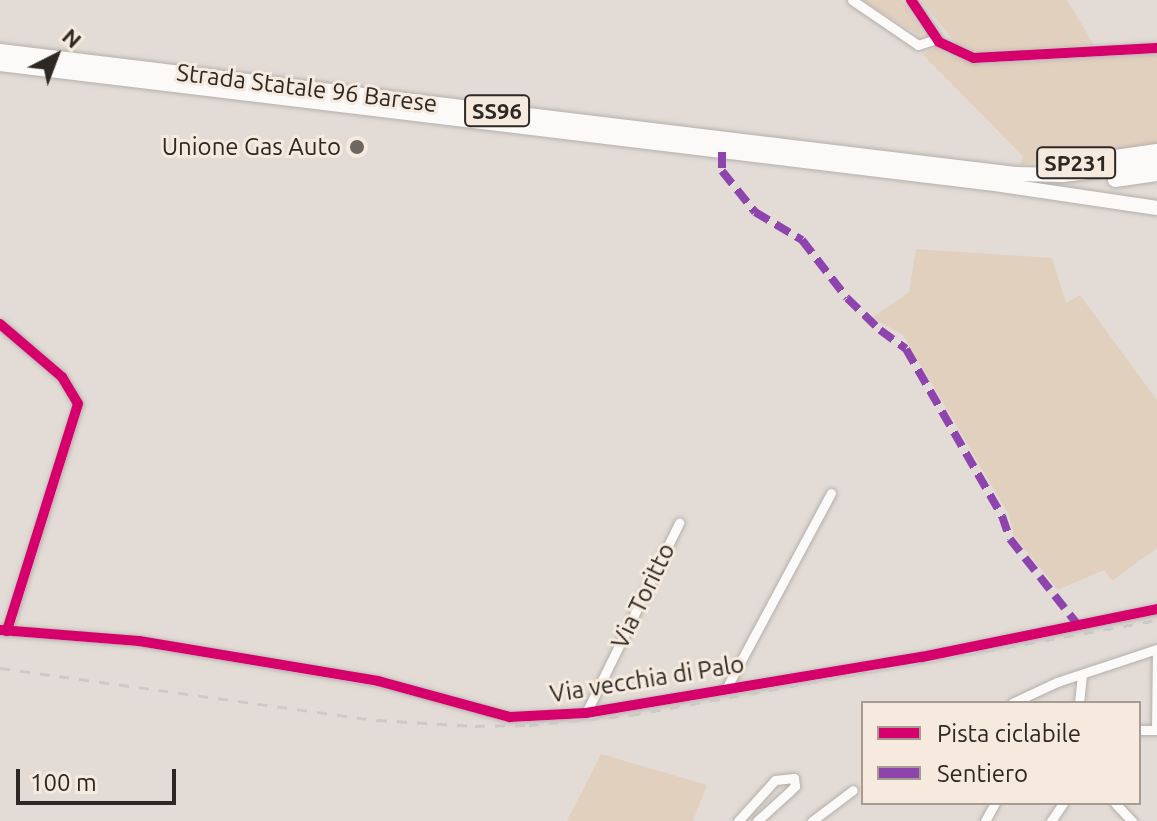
<!DOCTYPE html>
<html>
<head>
<meta charset="utf-8">
<style>
  body { margin:0 }
  #map { position:relative; width:1157px; height:821px; overflow:hidden; background:#e3dcd6; font-family:Ubuntu,sans-serif }
  div>[style] { position:absolute }
  .green>* { inset:0; background:#e2d0bf }
  .roads { filter:drop-shadow(0 0 2px #b5afab) drop-shadow(0 0 2px #b5afab) }
  .street>* { height:9px; margin:-4.5px; padding:0 4.5px; transform-origin:4.5px; border-radius:4.5px; background:#fbfaf9 }
  .primary>* { height:14px; margin:-7px; padding:0 7px; transform-origin:7px; border-radius:7px; background:#fbfaf9 }
  .rail>* { height:3px; margin-top:-1.5px; transform-origin:0; background:repeating-linear-gradient(90deg,#cccac8 0 10px,transparent 0 20px) }
  .quiet>* { height:8px; margin-top:-4px; transform-origin:0; background:repeating-linear-gradient(90deg,#8e44ad 0 16px,transparent 0 24px) }
  .cycleway>* { height:10px; margin:-5px; padding:0 5px; transform-origin:5px; border-radius:5px; background:#d6006c }
  .dots>* { width:22px; height:22px; translate:-50% -50%; box-sizing:border-box; border:4px solid #f6e9dd; border-radius:50% }
  span { translate:-50% -50%; white-space:nowrap; text-align:center; line-height:1.15; -webkit-text-stroke:6px #f6e9dd; paint-order:stroke }
  .shield-label span { padding:2px 6px; background:#f6e9dd; border:2px solid; border-radius:6px; -webkit-text-stroke-width:0 }
  .shield-label { font-size:22px; color:#2d2824; font-weight:700 }
  .street-label { font-size:24px; color:#2d2824 }
  .poi-label { font-size:24px; color:#2d2824 }
  .right { translate:-100% -50%; text-align:right }
  .legend { position:absolute; left:861px; top:701px; width:280px; height:104px; box-sizing:border-box; background:#f6e9dd; border:2px solid #a69c93; margin:0; padding:10px 14px; list-style:none; font-size:24px; color:#2d2824 }
  .legend li { display:flex; align-items:center; gap:16px; height:40px }
  .legend b { width:40px; border:2px solid #a69c93 }
  .north { position:absolute; left:16px; top:16px; width:80px; height:80px; -webkit-text-stroke:6px #f6e9dd; paint-order:stroke; rotate:42deg; font-size:22px; font-weight:700; line-height:32px; text-align:center; color:#2d2824 }
  .north::after { content:''; display:block; margin:auto; width:28px; height:36px; background:#2d2824; clip-path:polygon(50% 0,100% 100%,50% 72%,0 100%) }
  .scale { position:absolute; left:16px; top:769px; width:160px; height:36px; box-sizing:border-box; border:4px solid #2d2824; border-top:0; padding-left:10px; font-size:24px; line-height:28px; white-space:nowrap; color:#2d2824; -webkit-text-stroke:6px #f6e9dd; paint-order:stroke }
</style>
</head>
<body>
<div id="map">
  <div class="green">
    <i style="clip-path:polygon(862px 0,902px 0,923px 33px,919px 35px)"></i>
    <i style="clip-path:polygon(921px 0,1067px 0,1094px 45px,980px 53px,957px 45px)"></i>
    <i style="clip-path:polygon(936px 47px,948px 56px,980px 65px,1157px 55px,1157px 144px,1020px 165px,1023px 157px,1019px 152px,923px 55px)"></i>
    <i style="clip-path:polygon(916px 249px,1052px 258px,1066px 303px,1080px 295px,1157px 400px,1157px 548px,1112px 581px,1104px 570px,1058px 590px,1014px 536px,1009px 515px,903px 335px,872px 318px,909px 292px)"></i>
    <i style="clip-path:polygon(601px 754px,707px 785px,693px 821px,567px 821px)"></i>
  </div>
  <div class="roads">
    <div class="street">
      <i style="left:852px;top:0;width:80px;rotate:34.3deg"></i>
      <i style="left:918px;top:45px;width:19px;rotate:-18deg"></i>
      <i style="left:911px;top:0;width:50px;rotate:56.3deg"></i>
      <i style="left:939px;top:42px;width:38px;rotate:25deg"></i>
      <i style="left:974px;top:58px;width:183px;rotate:-3.1deg"></i>
      <i style="left:0;top:324px;width:82px;rotate:40.5deg"></i>
      <i style="left:62px;top:377px;width:31px;rotate:59deg"></i>
      <i style="left:78px;top:404px;width:238px;rotate:107.4deg"></i>
      <i style="left:0;top:630px;width:139px;rotate:4.5deg"></i>
      <i style="left:139px;top:641px;width:242px;rotate:9.5deg"></i>
      <i style="left:378px;top:681px;width:137px;rotate:15.3deg"></i>
      <i style="left:510px;top:717px;width:76px;rotate:-3deg"></i>
      <i style="left:586px;top:713px;width:341px;rotate:-9.5deg"></i>
      <i style="left:922px;top:657px;width:240px;rotate:-11.5deg"></i>
      <i style="left:727px;top:687px;width:220px;rotate:-61.8deg"></i>
      <i style="left:1012px;top:703px;width:50px;rotate:-25deg"></i>
      <i style="left:1057px;top:682px;width:105px;rotate:-18.3deg"></i>
      <i style="left:1157px;top:649px;width:81px;rotate:90.7deg"></i>
      <i style="left:1079px;top:703px;width:29px;rotate:-84deg"></i>
      <i style="left:586px;top:713px;width:212px;rotate:-63.9deg"></i>
      <i style="left:1139px;top:730px;width:18px"></i>
      <i style="left:1115px;top:803px;width:25px;rotate:47deg"></i>
      <i style="left:738px;top:821px;width:55px;rotate:-47.9deg"></i>
      <i style="left:775px;top:780px;width:19px;rotate:-6deg"></i>
      <i style="left:794px;top:778px;width:8px;rotate:83deg"></i>
      <i style="left:795px;top:786px;width:8px;rotate:135deg"></i>
      <i style="left:789px;top:792px;width:43px;rotate:137.8deg"></i>
      <i style="left:812px;top:821px;width:51px;rotate:-37.1deg"></i>
      <i style="left:985px;top:821px;width:21px;rotate:-61deg"></i>
      <i style="left:1051px;top:821px;width:22px;rotate:-56deg"></i>
    </div>
    <div class="primary">
      <i style="left:0;top:51px;width:1024px;rotate:6.9deg"></i>
      <i style="left:1017px;top:174px;width:45px;rotate:1.3deg"></i>
      <i style="left:1062px;top:175px;width:96px;rotate:-6.6deg"></i>
      <i style="left:0;top:64px;width:1002px;rotate:6.88deg"></i>
      <i style="left:995px;top:184px;width:164px;rotate:8.4deg"></i>
      <i style="left:1047px;top:167px;width:111px;rotate:-8.3deg"></i>
      <i style="left:1115px;top:180px;width:42px;rotate:-8.1deg"></i>
    </div>
  </div>
  <div class="rail">
    <i style="left:0;top:668px;width:381px;rotate:7.9deg"></i>
    <i style="left:377px;top:720px;width:98px;rotate:3.5deg"></i>
    <i style="left:475px;top:726px;width:54px;rotate:-1.1deg"></i>
    <i style="left:529px;top:725px;width:102px;rotate:-5.6deg"></i>
    <i style="left:631px;top:715px;width:535px;rotate:-10.24deg"></i>
  </div>
  <div class="quiet">
    <i style="left:722px;top:152px;width:19px;rotate:90deg"></i>
    <i style="left:722px;top:171px;width:53px;rotate:51.2deg"></i>
    <i style="left:755px;top:212px;width:55px;rotate:30.8deg"></i>
    <i style="left:802px;top:240px;width:73px;rotate:52.2deg"></i>
    <i style="left:847px;top:298px;width:46px;rotate:44.1deg"></i>
    <i style="left:880px;top:330px;width:32px;rotate:36deg"></i>
    <i style="left:906px;top:349px;width:193px;rotate:60.1deg"></i>
    <i style="left:1002px;top:516px;width:24px;rotate:71deg"></i>
    <i style="left:1010px;top:539px;width:110px;rotate:51.7deg"></i>
  </div>
  <div class="cycleway">
    <i style="left:911px;top:0;width:50px;rotate:56.3deg"></i>
    <i style="left:939px;top:42px;width:38px;rotate:25deg"></i>
    <i style="left:974px;top:58px;width:183px;rotate:-3.1deg"></i>
    <i style="left:0;top:324px;width:82px;rotate:40.5deg"></i>
    <i style="left:62px;top:377px;width:31px;rotate:59deg"></i>
    <i style="left:78px;top:404px;width:238px;rotate:107.4deg"></i>
    <i style="left:0;top:630px;width:139px;rotate:4.5deg"></i>
    <i style="left:139px;top:641px;width:242px;rotate:9.5deg"></i>
    <i style="left:378px;top:681px;width:137px;rotate:15.3deg"></i>
    <i style="left:510px;top:717px;width:76px;rotate:-3deg"></i>
    <i style="left:586px;top:713px;width:341px;rotate:-9.5deg"></i>
    <i style="left:922px;top:657px;width:240px;rotate:-11.5deg"></i>
  </div>
  <div class="dots">
    <i style="left:357px;top:147px;background:#6d6762"></i>
  </div>
  <div class="shield-label">
    <span style="left:497px;top:111px">SS96</span>
    <span style="left:1076px;top:163px">SP231</span>
  </div>
  <div class="street-label">
    <span style="left:307px;top:88px;rotate:7deg">Strada Statale 96 Barese</span>
    <span style="left:643px;top:596px;rotate:-64deg">Via Toritto</span>
    <span style="left:647px;top:679px;rotate:-9deg">Via vecchia di Palo</span>
  </div>
  <div class="poi-label">
    <span class="right" style="left:341px;top:147px">Unione Gas Auto</span>
  </div>
  <ul class="legend">
  <li><b style="height:10px;background:#d6006c"></b>Pista ciclabile</li>
  <li><b style="height:10px;background:#8e44ad"></b>Sentiero</li>
  </ul>
  <div class="north">N</div>
  <div class="scale">100 m</div>
</div>
</body>
</html>
